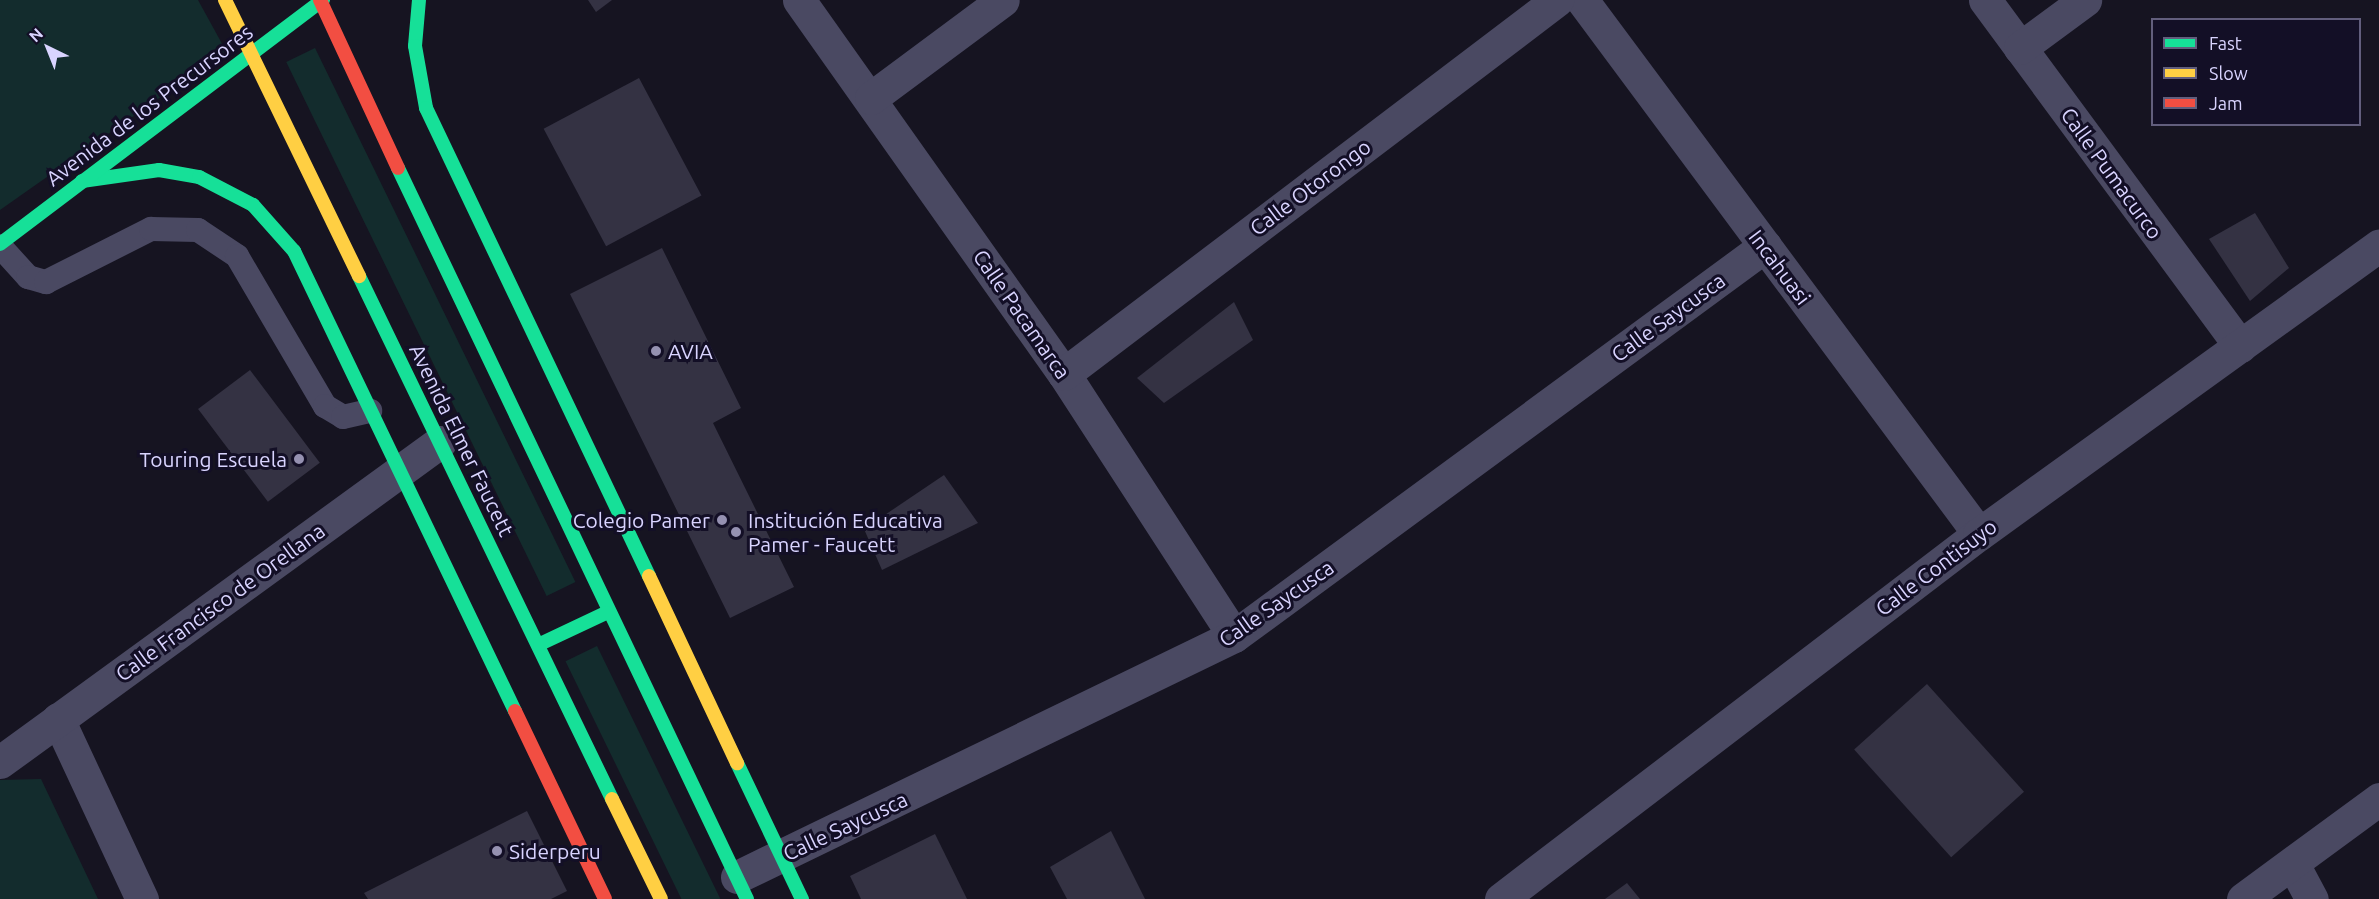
<!DOCTYPE html>
<html>
<head>
<meta charset="utf-8">
<style>
  body { margin:0 }
  #map { position:relative; width:2379px; height:899px; overflow:hidden; background:#161421; font-family:Ubuntu,sans-serif }
  div>[style] { position:absolute }
  .green>* { inset:0; background:#132c2d; transform-origin:0 0 }
  .building>* { inset:0; background:#343243; transform-origin:0 0 }
  .lane>* { height:24px; margin:-12px; padding:0 12px; transform-origin:12px; border-radius:12px; background:#4a4962 }
  .street>* { height:33px; margin:-16.5px; padding:0 16.5px; transform-origin:16.5px; border-radius:16.5px; background:#4a4962 }
  .fast>* { height:14px; margin:-7px; padding:0 7px; transform-origin:7px; border-radius:7px; background:#16e098 }
  .slow>* { height:14px; margin:-7px; padding:0 7px; transform-origin:7px; border-radius:7px; background:#ffcf43 }
  .jam>* { height:14px; margin:-7px; padding:0 7px; transform-origin:7px; border-radius:7px; background:#f24e42 }
  .dots>* { width:16px; height:16px; translate:-50% -50%; box-sizing:border-box; border:3px solid #130f26; border-radius:50% }
  span { translate:-50% -50%; white-space:nowrap; text-align:center; line-height:1.15; -webkit-text-stroke:6px #130f26; paint-order:stroke }
  .street-label { font-size:21px; color:#d9d4ff }
  .poi-label { font-size:21px; color:#d9d4ff }
  .left { translate:0 -50%; text-align:left }
  .right { translate:-100% -50%; text-align:right }
  .legend { position:absolute; left:2151px; top:18px; width:210px; height:108px; box-sizing:border-box; background:#130f26; border:2px solid #625e7d; margin:0; padding:8px 10px; list-style:none; font-size:18px; color:#d9d4ff }
  .legend li { display:flex; align-items:center; gap:12px; height:30px }
  .legend b { width:30px; border:2px solid #625e7d }
  .north { position:absolute; left:18px; top:18px; width:60px; height:60px; -webkit-text-stroke:4px #130f26; paint-order:stroke; rotate:317deg; font-size:16px; font-weight:700; line-height:24px; text-align:center; color:#d9d4ff }
  .north::after { content:''; display:block; margin:auto; width:21px; height:27px; background:#d9d4ff; clip-path:polygon(50% 0,100% 100%,50% 72%,0 100%) }
</style>
</head>
<body>
<div id="map">
  <div class="green">
    <i style="clip-path:polygon(0 0,198px 0,226px 51px,0 210px)"></i>
    <i style="left:315px;top:48px;width:594px;height:32px;rotate:64deg"></i>
    <i style="left:597px;top:646px;width:281px;height:35px;rotate:64deg"></i>
    <i style="clip-path:polygon(41px 779px,98px 899px,0 899px,0 780px)"></i>
  </div>
  <div class="building">
    <i style="clip-path:polygon(588px 0,612px 0,596px 12px)"></i>
    <i style="left:639px;top:78px;width:133px;height:108px;rotate:62deg"></i>
    <i style="clip-path:polygon(2255px 213px,2289px 268px,2250px 301px,2209px 239px)"></i>
    <i style="clip-path:polygon(662px 248px,741px 408px,713px 423px,794px 587px,730px 618px,570px 294px)"></i>
    <i style="clip-path:polygon(1234px 302px,1253px 340px,1164px 403px,1137px 378px)"></i>
    <i style="left:250px;top:370px;width:116px;height:65px;rotate:53deg"></i>
    <i style="clip-path:polygon(944px 475px,978px 523px,882px 570px,864px 529px)"></i>
    <i style="left:1927px;top:684px;width:145px;height:98px;rotate:48deg"></i>
    <i style="clip-path:polygon(527px 811px,567px 891px,551px 899px,368px 899px,364px 893px)"></i>
    <i style="clip-path:polygon(1111px 831px,1145px 899px,1067px 899px,1050px 867px)"></i>
    <i style="clip-path:polygon(935px 834px,967px 899px,861px 899px,850px 876px)"></i>
    <i style="clip-path:polygon(1627px 883px,1640px 899px,1605px 899px)"></i>
  </div>
  <div class="lane">
    <i style="left:0;top:246px;width:42px;rotate:47.9deg"></i>
    <i style="left:28px;top:277px;width:19px;rotate:16deg"></i>
    <i style="left:46px;top:282px;width:118px;rotate:-26.8deg"></i>
    <i style="left:151px;top:229px;width:47px;rotate:1.2deg"></i>
    <i style="left:198px;top:230px;width:47px;rotate:33.7deg"></i>
    <i style="left:237px;top:256px;width:174px;rotate:59.6deg"></i>
    <i style="left:325px;top:406px;width:21px;rotate:31deg"></i>
    <i style="left:343px;top:417px;width:28px;rotate:-13deg"></i>
  </div>
  <div class="street">
    <i style="left:799px;top:0;width:458px;rotate:54.7deg"></i>
    <i style="left:1064px;top:374px;width:312px;rotate:57deg"></i>
    <i style="left:1582px;top:0;width:665px;rotate:53.37deg"></i>
    <i style="left:1985px;top:0;width:430px;rotate:53.6deg"></i>
    <i style="left:2020px;top:48px;width:81px;rotate:-36.4deg"></i>
    <i style="left:871px;top:98px;width:164px;rotate:-36.6deg"></i>
    <i style="left:1064px;top:374px;width:619px;rotate:-37.18deg"></i>
    <i style="left:58px;top:719px;width:199px;rotate:65deg"></i>
    <i style="left:0;top:762px;width:544px;rotate:-36.03deg"></i>
    <i style="left:2293px;top:864px;width:40px;rotate:62deg"></i>
    <i style="left:737px;top:877px;width:552px;rotate:-25.87deg"></i>
    <i style="left:1234px;top:636px;width:659px;rotate:-36.3deg"></i>
    <i style="left:1501px;top:899px;width:601px;rotate:-37.37deg"></i>
    <i style="left:1979px;top:534px;width:493px;rotate:-35.8deg"></i>
    <i style="left:2243px;top:899px;width:169px;rotate:-36.3deg"></i>
  </div>
  <div class="fast">
    <i style="left:419px;top:0;width:46px;rotate:95deg"></i>
    <i style="left:415px;top:46px;width:63px;rotate:79.9deg"></i>
    <i style="left:426px;top:108px;width:518px;rotate:64.52deg"></i>
    <i style="left:398px;top:168px;width:810px;rotate:64.48deg"></i>
    <i style="left:82px;top:181px;width:78px;rotate:-8.1deg"></i>
    <i style="left:159px;top:170px;width:41px;rotate:9.9deg"></i>
    <i style="left:199px;top:177px;width:61px;rotate:27.4deg"></i>
    <i style="left:253px;top:205px;width:62px;rotate:48.3deg"></i>
    <i style="left:294px;top:251px;width:510px;rotate:64.34deg"></i>
    <i style="left:0;top:244px;width:405px;rotate:-37.1deg"></i>
    <i style="left:359px;top:276px;width:581px;rotate:64.18deg"></i>
    <i style="left:540px;top:644px;width:73px;rotate:-25.2deg"></i>
    <i style="left:737px;top:763px;width:151px;rotate:64.5deg"></i>
  </div>
  <div class="slow">
    <i style="left:225px;top:0;width:307px;rotate:64.1deg"></i>
    <i style="left:649px;top:576px;width:207px;rotate:64.8deg"></i>
    <i style="left:612px;top:799px;width:111px;rotate:63.9deg"></i>
  </div>
  <div class="jam">
    <i style="left:320px;top:0;width:185px;rotate:65.1deg"></i>
    <i style="left:515px;top:711px;width:208px;rotate:64.4deg"></i>
  </div>
  <div class="dots">
    <i style="left:656px;top:351px;background:#9591b1"></i>
    <i style="left:299px;top:459px;background:#9591b1"></i>
    <i style="left:722px;top:520px;background:#9591b1"></i>
    <i style="left:736px;top:532px;background:#9591b1"></i>
    <i style="left:497px;top:851px;background:#9591b1"></i>
  </div>
  <div class="street-label">
    <span style="left:149px;top:105px;rotate:-37deg">Avenida de los Precursores</span>
    <span style="left:2112px;top:173px;rotate:54deg">Calle Pumacurco</span>
    <span style="left:1310px;top:187px;rotate:-37deg">Calle Otorongo</span>
    <span style="left:1780px;top:267px;rotate:53deg">Incahuasi</span>
    <span style="left:1022px;top:314px;rotate:55deg">Calle Pacamarca</span>
    <span style="left:1668px;top:317px;rotate:-36deg">Calle Saycusca</span>
    <span style="left:462px;top:440px;rotate:64deg">Avenida Elmer Faucett</span>
    <span style="left:1936px;top:567px;rotate:-37deg">Calle Contisuyo</span>
    <span style="left:220px;top:602px;rotate:-36deg">Calle Francisco de Orellana</span>
    <span style="left:1276px;top:603px;rotate:-35deg">Calle Saycusca</span>
    <span style="left:845px;top:826px;rotate:-25deg">Calle Saycusca</span>
  </div>
  <div class="poi-label">
    <span class="left" style="left:668px;top:351px">AVIA</span>
    <span class="right" style="left:287px;top:459px">Touring Escuela</span>
    <span class="right" style="left:710px;top:520px">Colegio Pamer</span>
    <span class="left" style="left:748px;top:532px">Institución Educativa<br>Pamer - Faucett</span>
    <span class="left" style="left:509px;top:851px">Siderperu</span>
  </div>
  <ul class="legend">
  <li><b style="height:8px;background:#16e098"></b>Fast</li>
  <li><b style="height:8px;background:#ffcf43"></b>Slow</li>
  <li><b style="height:8px;background:#f24e42"></b>Jam</li>
  </ul>
  <div class="north">N</div>
</div>
</body>
</html>
